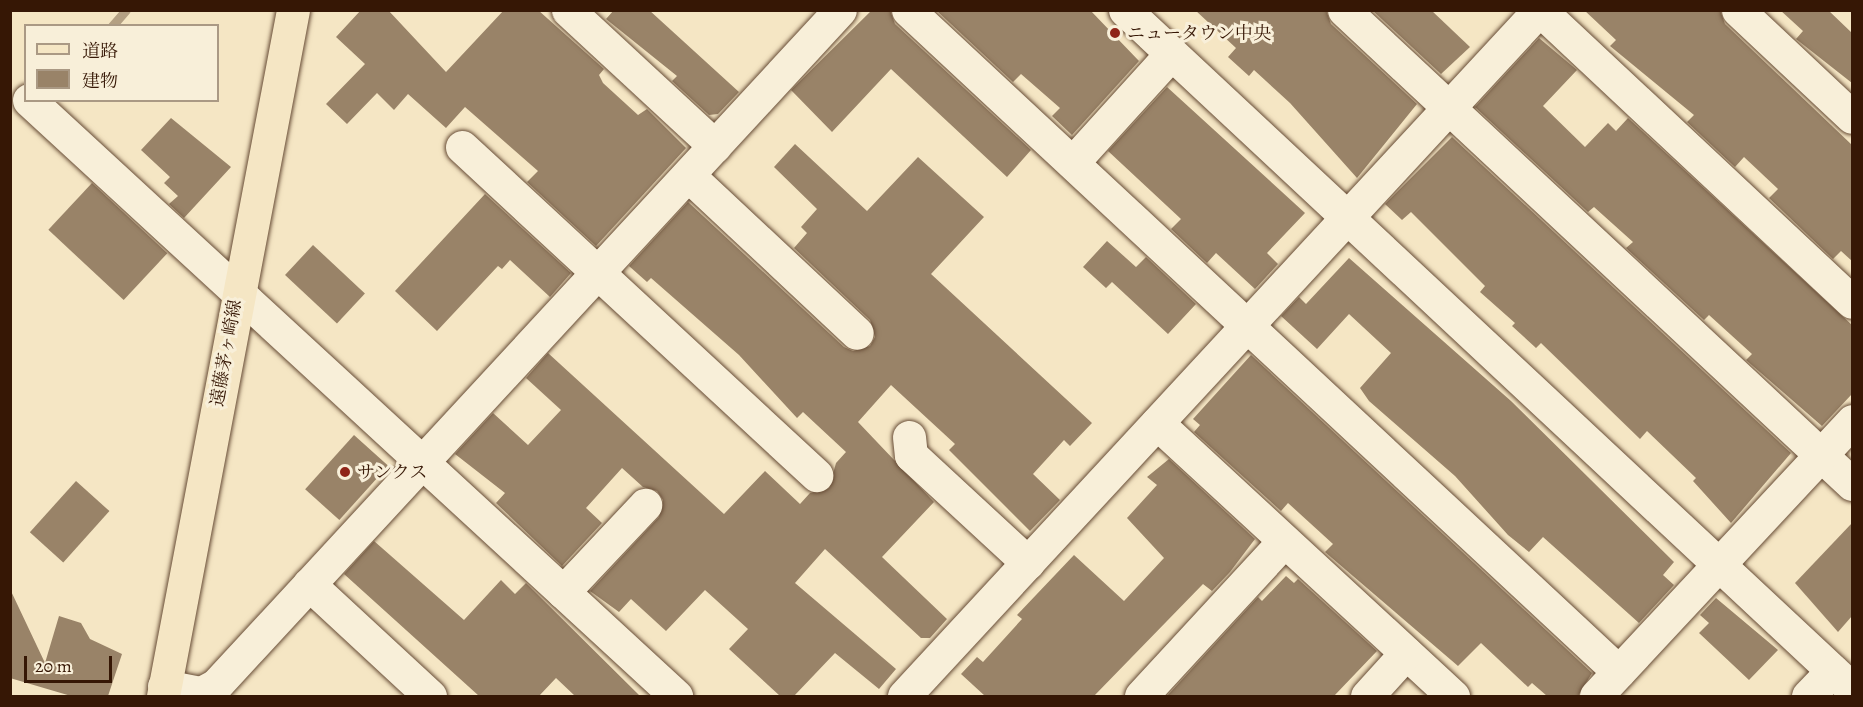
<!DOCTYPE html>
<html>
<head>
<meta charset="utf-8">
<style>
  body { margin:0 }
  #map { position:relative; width:1863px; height:707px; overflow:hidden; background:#f5e6c4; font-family:Alegreya,"Noto Serif JP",serif }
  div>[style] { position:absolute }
  .stream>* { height:9px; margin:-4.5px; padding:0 4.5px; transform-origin:4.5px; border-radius:4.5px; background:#b4a083 }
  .building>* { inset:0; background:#998368; transform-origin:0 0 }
  .roads { filter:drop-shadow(0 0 2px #664b35) drop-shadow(0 0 2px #664b35) }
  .minor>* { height:33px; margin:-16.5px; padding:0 16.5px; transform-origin:16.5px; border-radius:16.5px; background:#f8efd9 }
  .major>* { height:33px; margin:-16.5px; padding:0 16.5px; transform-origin:16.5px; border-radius:16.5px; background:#f5e6c4 }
  .dots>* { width:16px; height:16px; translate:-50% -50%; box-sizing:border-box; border:3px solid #f8efd9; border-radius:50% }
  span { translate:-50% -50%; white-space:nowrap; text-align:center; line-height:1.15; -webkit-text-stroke:6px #f8efd9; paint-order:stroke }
  .poi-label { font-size:18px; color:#361705 }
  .left { translate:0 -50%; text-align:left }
  .street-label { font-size:18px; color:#361705 }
  .frame { position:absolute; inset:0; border:12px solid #361705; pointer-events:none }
  .legend { position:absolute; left:24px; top:24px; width:195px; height:78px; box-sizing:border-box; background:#f8efd9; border:2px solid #aa9984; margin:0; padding:8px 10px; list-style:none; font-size:18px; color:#361705 }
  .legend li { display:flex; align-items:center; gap:12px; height:30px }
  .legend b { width:30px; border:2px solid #aa9984 }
  .scale { position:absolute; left:24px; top:656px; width:88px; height:27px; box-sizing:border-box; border:3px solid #361705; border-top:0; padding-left:8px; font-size:18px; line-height:21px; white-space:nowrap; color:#361705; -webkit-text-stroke:4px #f8efd9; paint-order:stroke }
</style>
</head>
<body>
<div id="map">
  <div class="stream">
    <i style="left:112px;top:26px;width:21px;rotate:-49deg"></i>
  </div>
  <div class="building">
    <i style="clip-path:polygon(361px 10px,388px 10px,446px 72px,504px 10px,538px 10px,604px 69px,599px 75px,603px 83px,638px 115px,647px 109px,686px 148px,596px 246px,527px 182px,538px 171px,465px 107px,446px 128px,408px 94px,394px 110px,377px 93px,347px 124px,326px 104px,365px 64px,336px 37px)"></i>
    <i style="clip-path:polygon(614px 10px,649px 10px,739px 92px,718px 114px,709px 115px,672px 81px,677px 76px,606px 19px)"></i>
    <i style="clip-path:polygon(872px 10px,890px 10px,895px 24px,1031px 150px,1007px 177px,891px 69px,832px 132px,791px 90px)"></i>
    <i style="clip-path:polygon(936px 10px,1090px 10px,1139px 61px,1072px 135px,1052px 116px,1060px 108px,1021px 74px,1013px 82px)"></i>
    <i style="clip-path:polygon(1195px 10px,1326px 10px,1331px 24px,1417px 104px,1357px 178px,1290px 103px,1254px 70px,1249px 76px,1228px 57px,1236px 48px)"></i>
    <i style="clip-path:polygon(1372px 10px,1431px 10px,1470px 47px,1441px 74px)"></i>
    <i style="clip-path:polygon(1584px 10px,1720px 10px,1725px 24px,1852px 145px,1852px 261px,1841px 251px,1833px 259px,1769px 198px,1778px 189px,1744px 157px,1735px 167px,1687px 122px,1694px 115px,1610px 46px,1616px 40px)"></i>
    <i style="clip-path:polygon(1780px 10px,1828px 10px,1852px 33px,1852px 83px,1796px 39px,1803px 31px)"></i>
    <i style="clip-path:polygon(1539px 38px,1577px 70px,1543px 106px,1585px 147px,1608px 123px,1616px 131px,1628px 118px,1852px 325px,1852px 394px,1822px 426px,1746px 360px,1752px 354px,1709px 315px,1704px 320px,1626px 248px,1633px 242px,1594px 207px,1588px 212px,1475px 107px)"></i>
    <i style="clip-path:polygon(1167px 87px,1305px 213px,1267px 253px,1278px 264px,1255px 289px,1216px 253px,1207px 263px,1171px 229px,1181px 219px,1108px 151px)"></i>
    <i style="clip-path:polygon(171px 118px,231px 167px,184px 218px,169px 204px,178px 196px,164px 183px,170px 177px,141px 150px)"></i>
    <i style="clip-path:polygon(1452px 137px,1791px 453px,1731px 523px,1693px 481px,1696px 478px,1647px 431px,1640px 439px,1541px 343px,1536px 348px,1512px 326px,1515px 323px,1480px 292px,1485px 286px,1411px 212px,1402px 220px,1385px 204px)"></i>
    <i style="clip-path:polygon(795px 144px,867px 211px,918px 157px,984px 217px,931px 274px,1092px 423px,1070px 446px,1064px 440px,1033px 474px,1060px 500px,1030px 531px,949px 450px,955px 444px,891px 385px,858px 422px,934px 502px,882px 557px,947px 619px,930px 638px,921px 638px,825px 549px,795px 583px,896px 669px,879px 689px,835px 653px,794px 696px,780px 696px,729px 649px,748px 629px,705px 590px,666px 631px,631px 599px,619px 612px,590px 591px,659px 517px,663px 500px,657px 491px,643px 487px,622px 468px,586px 508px,602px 523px,562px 566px,496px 503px,505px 493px,455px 454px,493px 413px,528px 445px,561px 410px,526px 378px,548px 353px,724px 514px,765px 471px,800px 504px,810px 493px,829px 488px,836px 463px,846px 452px,803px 412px,797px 418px,739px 355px,651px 278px,647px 282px,629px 266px,688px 202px,844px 347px,853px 351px,870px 346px,875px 337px,870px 320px,794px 248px,807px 233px,801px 227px,817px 209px,774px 167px)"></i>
    <i style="left:92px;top:183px;width:103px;height:64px;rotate:43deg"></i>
    <i style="clip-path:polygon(485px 194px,571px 273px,550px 297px,510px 260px,502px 269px,498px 266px,437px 331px,395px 291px)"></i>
    <i style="clip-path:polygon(1107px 241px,1136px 267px,1146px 257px,1196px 304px,1168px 334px,1112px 282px,1106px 288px,1083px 267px)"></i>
    <i style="left:313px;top:245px;width:71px;height:41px;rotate:43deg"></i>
    <i style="clip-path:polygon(1349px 258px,1511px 401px,1674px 562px,1663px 575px,1674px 585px,1639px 623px,1543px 537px,1529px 552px,1508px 535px,1455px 476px,1369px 401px,1360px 388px,1391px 353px,1349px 314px,1317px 349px,1281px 316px,1299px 297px,1306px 304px)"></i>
    <i style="clip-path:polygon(1251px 355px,1592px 673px,1578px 696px,1547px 696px,1532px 683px,1528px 687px,1481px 643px,1458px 666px,1325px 552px,1333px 544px,1288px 503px,1281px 511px,1194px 432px,1200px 425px,1193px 419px)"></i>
    <i style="left:354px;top:435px;width:46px;height:73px;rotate:42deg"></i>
    <i style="clip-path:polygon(1169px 459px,1255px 539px,1230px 572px,1212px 591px,1203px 584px,1094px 696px,985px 696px,961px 674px,977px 657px,983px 662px,1022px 619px,1017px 615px,1074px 555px,1124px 601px,1164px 558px,1127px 518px,1157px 485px,1147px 477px)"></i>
    <i style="left:76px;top:481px;width:45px;height:69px;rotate:42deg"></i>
    <i style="clip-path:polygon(1852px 523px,1852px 616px,1838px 632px,1795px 583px)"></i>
    <i style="clip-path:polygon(374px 541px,464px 620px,501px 580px,515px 594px,526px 583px,640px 696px,575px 696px,556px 678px,539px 696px,479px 696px,344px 574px)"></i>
    <i style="clip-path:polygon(1286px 576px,1294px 583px,1298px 579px,1377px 651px,1334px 696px,1167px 696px,1258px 597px,1262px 601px)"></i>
    <i style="clip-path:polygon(10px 589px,45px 663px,59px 616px,81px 623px,90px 639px,122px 654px,108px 696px,71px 696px,10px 678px)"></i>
    <i style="clip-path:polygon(1716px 598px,1778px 650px,1749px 680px,1699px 633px,1709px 623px,1700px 615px)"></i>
  </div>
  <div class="roads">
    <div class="minor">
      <i style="left:568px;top:10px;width:200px;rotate:42.8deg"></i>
      <i style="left:908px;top:10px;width:971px;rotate:42.96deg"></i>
      <i style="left:1125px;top:10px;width:995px;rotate:43.04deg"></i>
      <i style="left:1344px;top:10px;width:695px;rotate:43.02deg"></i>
      <i style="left:1540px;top:10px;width:427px;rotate:43.1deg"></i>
      <i style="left:1738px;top:10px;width:156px;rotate:43.2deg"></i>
      <i style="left:29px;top:100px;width:880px;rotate:42.65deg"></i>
      <i style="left:462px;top:147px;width:483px;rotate:42.8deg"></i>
      <i style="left:1073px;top:162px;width:146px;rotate:-47.8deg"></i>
      <i style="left:688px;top:175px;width:231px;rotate:43.1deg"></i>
      <i style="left:1157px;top:423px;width:403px;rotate:42.7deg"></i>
      <i style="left:909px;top:437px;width:18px;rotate:84deg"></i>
      <i style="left:911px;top:455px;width:159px;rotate:42.7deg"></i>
      <i style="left:309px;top:584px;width:165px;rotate:42.8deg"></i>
      <i style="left:563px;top:592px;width:120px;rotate:-46.7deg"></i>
      <i style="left:164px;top:686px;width:38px;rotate:11deg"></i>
      <i style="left:201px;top:693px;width:17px;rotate:-28deg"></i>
      <i style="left:216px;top:685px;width:919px;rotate:-47.25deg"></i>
      <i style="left:904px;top:696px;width:935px;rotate:-47.21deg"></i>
      <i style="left:1141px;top:696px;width:211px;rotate:-47.3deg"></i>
      <i style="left:1367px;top:696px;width:58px;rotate:-47.8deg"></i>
      <i style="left:1596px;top:696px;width:376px;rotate:-47deg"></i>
      <i style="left:1808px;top:696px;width:35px;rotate:-46deg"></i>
    </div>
    <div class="major">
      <i style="left:163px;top:696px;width:698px;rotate:-79.27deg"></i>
    </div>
  </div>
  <div class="dots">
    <i style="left:1115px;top:33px;background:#8f2418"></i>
    <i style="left:345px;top:472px;background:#8f2418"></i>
  </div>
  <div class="poi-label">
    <span class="left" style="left:1127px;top:33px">ニュータウン中央</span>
    <span class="left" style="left:357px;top:472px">サンクス</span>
  </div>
  <div class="street-label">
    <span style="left:226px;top:353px;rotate:-80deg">遠藤茅ヶ崎線</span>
  </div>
  <div class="frame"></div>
  <ul class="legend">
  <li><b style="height:8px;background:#f5e6c4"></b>道路</li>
  <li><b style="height:16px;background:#998368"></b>建物</li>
  </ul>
  <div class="scale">20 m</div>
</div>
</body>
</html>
